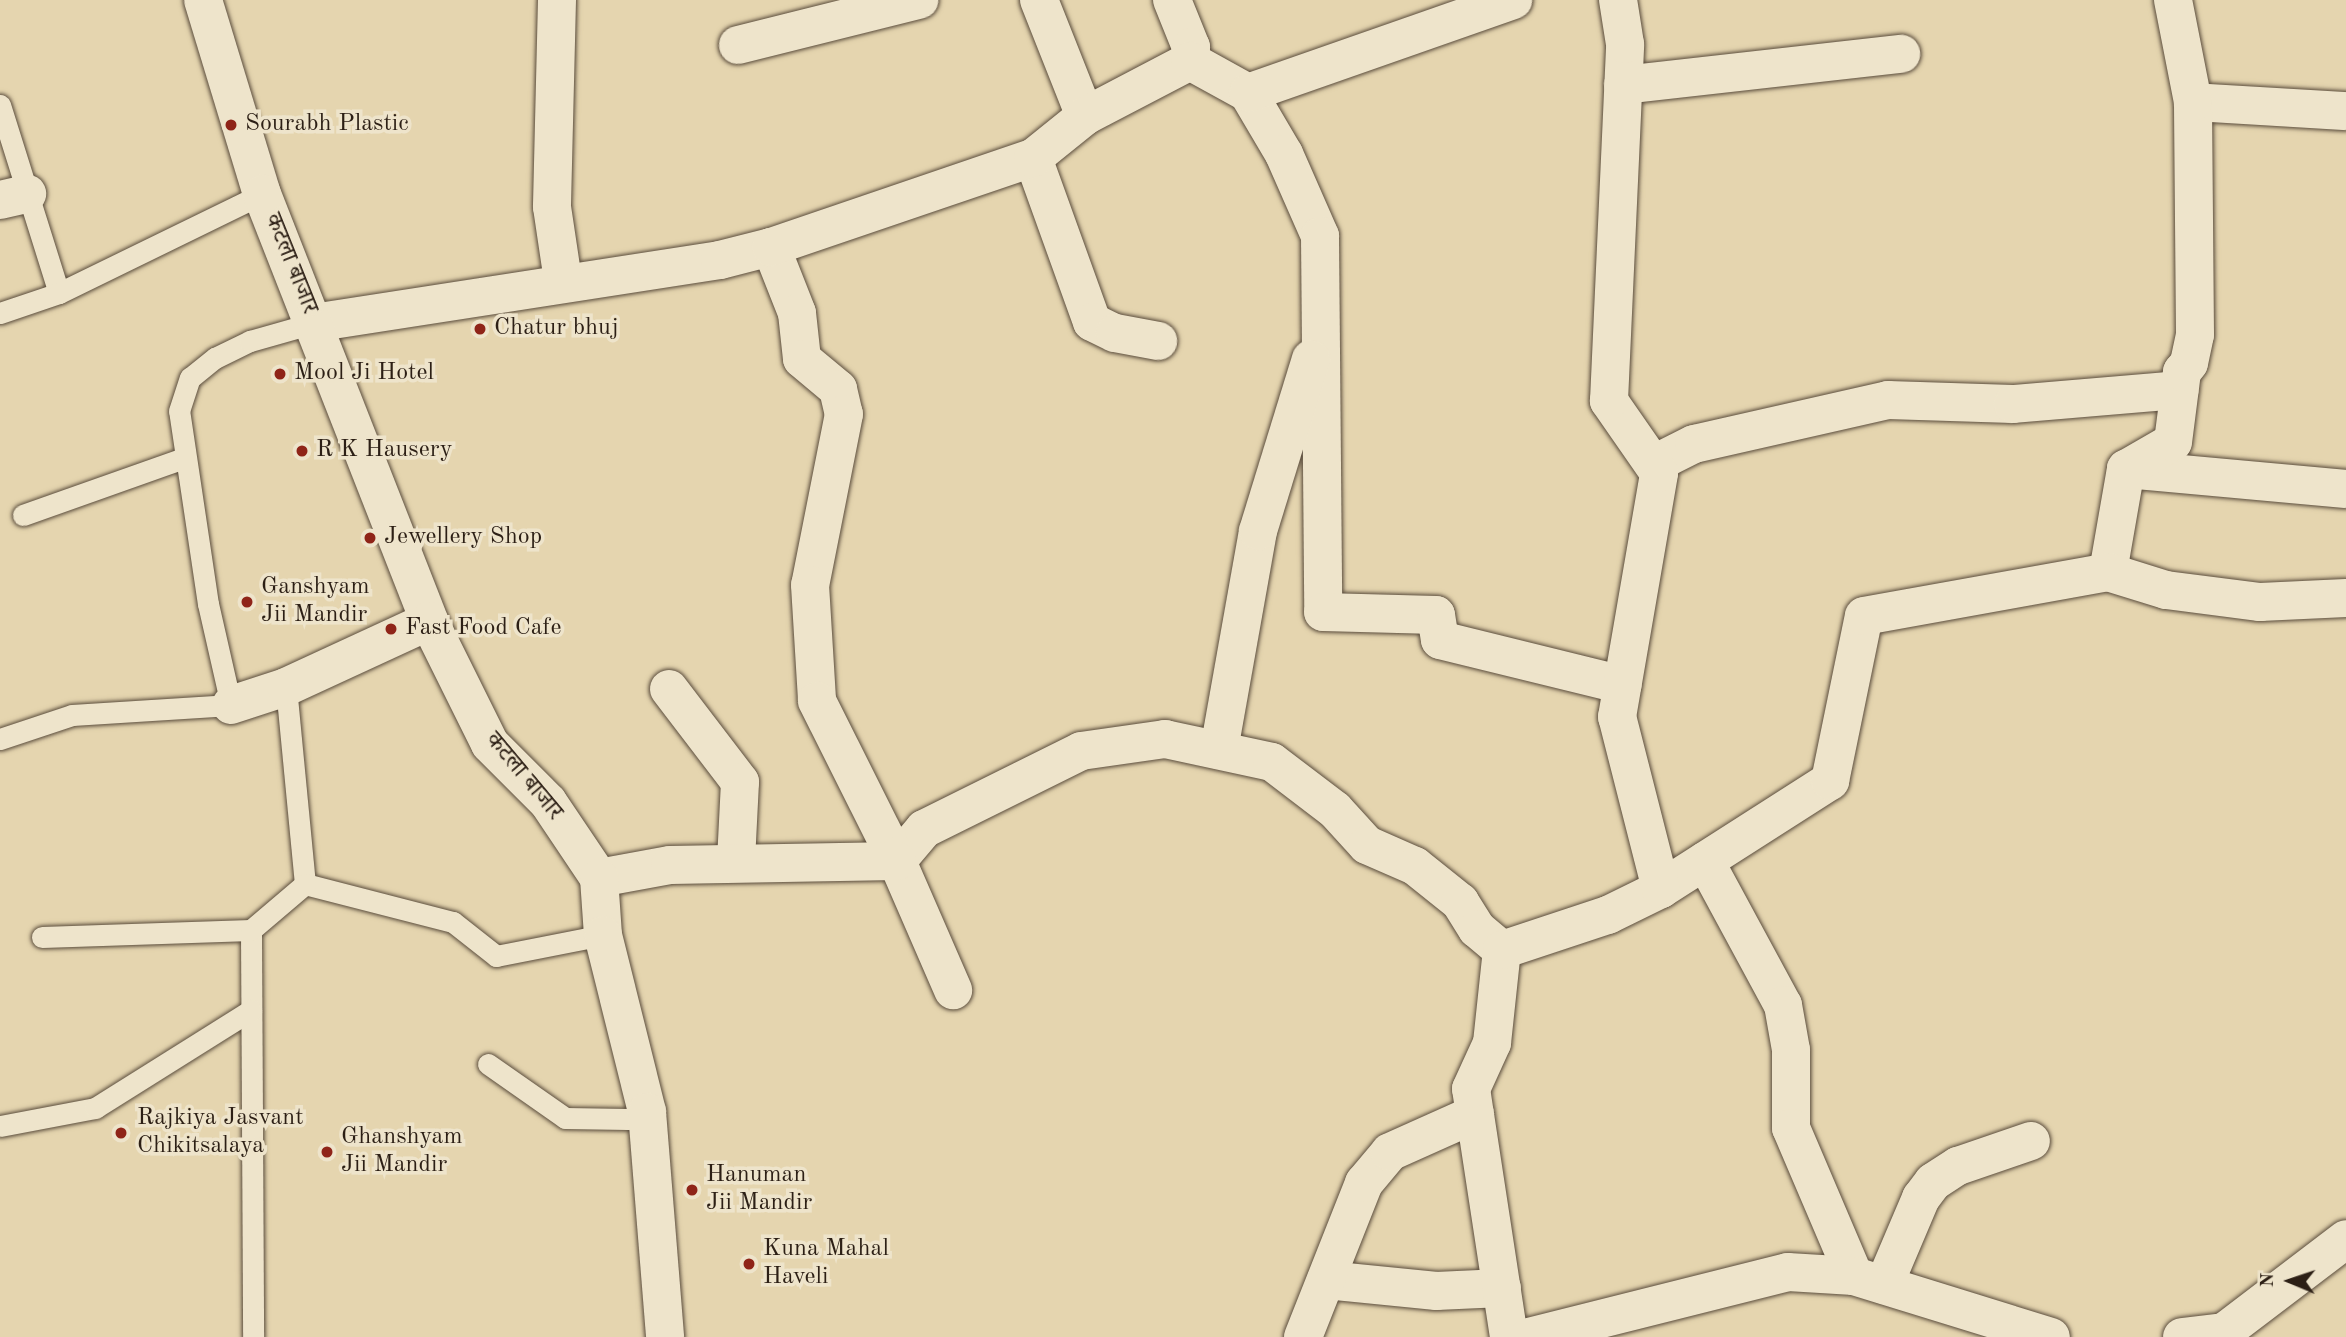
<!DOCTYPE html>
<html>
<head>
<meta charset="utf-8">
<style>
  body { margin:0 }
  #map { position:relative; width:2346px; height:1337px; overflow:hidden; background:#e5d5af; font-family:"Old Standard TT","Noto Serif Devanagari",serif }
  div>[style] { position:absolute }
  .roads { filter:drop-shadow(0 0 2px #5a4c3c) drop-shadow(0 0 2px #5a4c3c) }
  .lane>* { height:21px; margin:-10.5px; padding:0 10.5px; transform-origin:10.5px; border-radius:10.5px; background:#eee4cb }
  .street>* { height:38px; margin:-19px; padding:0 19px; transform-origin:19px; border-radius:19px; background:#eee4cb }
  .secondary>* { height:38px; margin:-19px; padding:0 19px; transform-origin:19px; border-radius:19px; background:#eee4cb }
  .dots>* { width:19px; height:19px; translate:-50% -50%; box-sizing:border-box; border:4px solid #eee4cb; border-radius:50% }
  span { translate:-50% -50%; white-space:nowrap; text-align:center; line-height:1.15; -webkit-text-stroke:7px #eee4cb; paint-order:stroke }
  .poi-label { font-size:24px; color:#2c1f15 }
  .left { translate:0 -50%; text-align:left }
  .street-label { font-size:24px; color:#2c1f15 }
  .north { position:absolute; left:2255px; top:1246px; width:70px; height:70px; -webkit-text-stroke:5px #eee4cb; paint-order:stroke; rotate:272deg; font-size:19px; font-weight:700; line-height:28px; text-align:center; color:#2c1f15 }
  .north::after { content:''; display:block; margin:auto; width:24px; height:32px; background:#2c1f15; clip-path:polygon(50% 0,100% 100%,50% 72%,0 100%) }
</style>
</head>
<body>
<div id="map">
  <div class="roads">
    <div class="lane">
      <i style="left:0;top:105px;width:197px;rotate:72.6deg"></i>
      <i style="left:0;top:313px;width:62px;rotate:-18.7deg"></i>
      <i style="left:59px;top:293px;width:226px;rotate:-26deg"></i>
      <i style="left:23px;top:515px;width:171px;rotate:-19.5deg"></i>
      <i style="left:286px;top:687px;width:198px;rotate:84.5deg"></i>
      <i style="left:0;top:739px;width:76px;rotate:-18.4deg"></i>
      <i style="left:72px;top:715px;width:159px;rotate:-3.6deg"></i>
      <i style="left:231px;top:705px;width:104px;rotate:-102.8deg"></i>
      <i style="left:208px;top:604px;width:195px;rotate:-98.5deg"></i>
      <i style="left:179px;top:411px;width:35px;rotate:-72deg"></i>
      <i style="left:190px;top:378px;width:32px;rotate:-39deg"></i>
      <i style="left:215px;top:358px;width:39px;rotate:-26deg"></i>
      <i style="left:250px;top:341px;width:66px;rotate:-15.9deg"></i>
      <i style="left:305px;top:884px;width:153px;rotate:14.4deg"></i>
      <i style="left:453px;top:922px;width:55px;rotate:38.3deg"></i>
      <i style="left:496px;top:956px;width:109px;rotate:-11.1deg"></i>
      <i style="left:251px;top:930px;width:407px;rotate:89.7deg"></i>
      <i style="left:42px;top:937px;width:209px;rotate:-1.9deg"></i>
      <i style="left:251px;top:930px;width:71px;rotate:-40.4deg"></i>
      <i style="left:488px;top:1064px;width:94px;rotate:35deg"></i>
      <i style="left:565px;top:1118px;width:63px;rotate:0.9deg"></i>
      <i style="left:628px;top:1119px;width:20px;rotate:-20deg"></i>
      <i style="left:0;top:1126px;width:97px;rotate:-10.7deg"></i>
      <i style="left:95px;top:1108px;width:184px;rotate:-32.1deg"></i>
    </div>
    <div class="street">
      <i style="left:557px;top:0;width:207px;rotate:91.4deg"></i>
      <i style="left:552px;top:207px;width:75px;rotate:81.5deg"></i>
      <i style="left:1039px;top:0;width:125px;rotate:68.4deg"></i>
      <i style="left:1172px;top:0;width:51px;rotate:68deg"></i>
      <i style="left:1191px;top:47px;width:14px;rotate:94deg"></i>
      <i style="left:738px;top:45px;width:187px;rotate:-14deg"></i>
      <i style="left:1623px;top:85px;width:280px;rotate:-6.4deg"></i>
      <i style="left:1248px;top:93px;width:71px;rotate:59.5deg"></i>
      <i style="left:1284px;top:154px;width:90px;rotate:66.3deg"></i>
      <i style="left:1320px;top:236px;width:376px;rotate:89.5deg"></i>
      <i style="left:1323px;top:612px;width:113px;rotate:1.5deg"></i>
      <i style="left:1436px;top:615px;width:25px;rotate:81deg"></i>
      <i style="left:1440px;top:640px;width:188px;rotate:13.8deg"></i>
      <i style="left:2193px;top:102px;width:153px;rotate:3.4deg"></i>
      <i style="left:1033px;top:158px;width:174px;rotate:70.2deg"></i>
      <i style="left:1092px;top:322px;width:25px;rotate:26deg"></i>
      <i style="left:1115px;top:333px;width:44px;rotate:10.5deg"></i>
      <i style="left:0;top:200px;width:28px;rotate:-13deg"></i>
      <i style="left:771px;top:247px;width:71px;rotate:68.5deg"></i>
      <i style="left:797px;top:313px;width:46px;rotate:83.8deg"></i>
      <i style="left:802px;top:359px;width:47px;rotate:39.8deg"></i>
      <i style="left:838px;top:389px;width:26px;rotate:77deg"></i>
      <i style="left:844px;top:414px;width:174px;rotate:101.2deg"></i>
      <i style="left:810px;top:585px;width:116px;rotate:86.5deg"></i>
      <i style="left:817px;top:701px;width:179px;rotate:63.4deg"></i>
      <i style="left:897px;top:861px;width:141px;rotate:66.5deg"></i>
      <i style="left:313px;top:323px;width:412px;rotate:-8.8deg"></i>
      <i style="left:720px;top:260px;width:53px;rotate:-14.3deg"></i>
      <i style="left:771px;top:247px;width:277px;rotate:-18.8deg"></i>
      <i style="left:1033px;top:158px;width:67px;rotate:-38.9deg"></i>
      <i style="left:1085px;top:116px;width:119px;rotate:-27.6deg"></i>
      <i style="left:1190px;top:61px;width:66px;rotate:28.9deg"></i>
      <i style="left:1248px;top:93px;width:281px;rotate:-19.3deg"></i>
      <i style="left:1654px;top:464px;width:45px;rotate:-26.6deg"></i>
      <i style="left:1694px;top:444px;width:199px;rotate:-12.8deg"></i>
      <i style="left:1888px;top:400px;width:125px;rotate:1.8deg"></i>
      <i style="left:2013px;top:404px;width:167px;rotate:-4.8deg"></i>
      <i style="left:2126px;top:469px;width:221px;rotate:5.2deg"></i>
      <i style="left:2108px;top:572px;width:105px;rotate:-80.1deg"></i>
      <i style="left:2126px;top:469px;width:54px;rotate:-29.9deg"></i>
      <i style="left:2173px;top:442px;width:71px;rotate:-82.7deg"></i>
      <i style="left:2182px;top:372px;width:11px;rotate:-52deg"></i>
      <i style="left:2189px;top:363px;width:29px;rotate:-78deg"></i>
      <i style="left:2195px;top:335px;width:233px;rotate:-90.5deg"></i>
      <i style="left:2193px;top:102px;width:104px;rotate:-101.1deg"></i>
      <i style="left:669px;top:689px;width:117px;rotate:52.6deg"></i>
      <i style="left:740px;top:782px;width:79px;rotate:92.9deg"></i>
      <i style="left:231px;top:705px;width:58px;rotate:-18.1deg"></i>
      <i style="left:286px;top:687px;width:157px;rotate:-24.8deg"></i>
      <i style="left:1219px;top:750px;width:222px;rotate:-79.9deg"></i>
      <i style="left:1258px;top:531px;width:180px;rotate:-72.9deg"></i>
      <i style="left:897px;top:861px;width:42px;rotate:-49.8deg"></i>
      <i style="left:924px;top:829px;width:175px;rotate:-26.4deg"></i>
      <i style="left:1081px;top:751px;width:85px;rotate:-8.1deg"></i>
      <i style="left:1165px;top:739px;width:109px;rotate:12.1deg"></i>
      <i style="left:1272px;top:762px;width:79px;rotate:37.3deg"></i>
      <i style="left:1335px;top:810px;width:47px;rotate:47.6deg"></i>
      <i style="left:1367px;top:845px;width:52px;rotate:23.6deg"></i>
      <i style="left:1415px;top:866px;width:58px;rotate:38.7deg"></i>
      <i style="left:1460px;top:902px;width:32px;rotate:58deg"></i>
      <i style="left:1477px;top:929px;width:33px;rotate:40deg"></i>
      <i style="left:1705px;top:861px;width:164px;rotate:61.6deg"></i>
      <i style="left:1783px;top:1005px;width:46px;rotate:79.9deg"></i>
      <i style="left:1791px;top:1050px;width:78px;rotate:90deg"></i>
      <i style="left:1791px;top:1128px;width:161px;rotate:66.9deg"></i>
      <i style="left:599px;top:878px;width:72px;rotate:-10.4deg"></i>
      <i style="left:670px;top:865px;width:227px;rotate:-1deg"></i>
      <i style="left:1661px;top:889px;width:201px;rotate:-32.6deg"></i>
      <i style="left:1830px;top:781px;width:168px;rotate:-78.4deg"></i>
      <i style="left:1864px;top:616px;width:248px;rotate:-10.2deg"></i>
      <i style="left:2108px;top:572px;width:61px;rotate:17.2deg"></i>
      <i style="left:2166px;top:590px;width:95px;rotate:7.3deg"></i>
      <i style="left:2260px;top:602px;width:86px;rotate:-2.7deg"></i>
      <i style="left:1326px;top:1280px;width:111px;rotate:5.7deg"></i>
      <i style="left:1436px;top:1291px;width:66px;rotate:-2.6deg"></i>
      <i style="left:1884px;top:1285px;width:95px;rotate:-67deg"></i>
      <i style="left:1921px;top:1198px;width:20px;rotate:-53deg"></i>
      <i style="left:1933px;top:1182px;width:30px;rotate:-33deg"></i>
      <i style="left:1958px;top:1166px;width:77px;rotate:-18.9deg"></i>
      <i style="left:1303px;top:1337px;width:166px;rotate:-68.4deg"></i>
      <i style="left:1364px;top:1183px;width:40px;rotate:-50deg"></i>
      <i style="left:1390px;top:1152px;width:93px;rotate:-24.1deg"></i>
      <i style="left:1509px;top:1337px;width:251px;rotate:-98.7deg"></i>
      <i style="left:1471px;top:1089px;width:51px;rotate:-65.5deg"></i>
      <i style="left:1492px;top:1043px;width:94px;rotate:-83.9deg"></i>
      <i style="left:1502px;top:950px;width:112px;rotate:-18.3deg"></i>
      <i style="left:1608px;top:915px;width:59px;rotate:-26.1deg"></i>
      <i style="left:1661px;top:889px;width:178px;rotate:-104.3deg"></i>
      <i style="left:1617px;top:717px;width:248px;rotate:-80.2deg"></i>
      <i style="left:1659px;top:473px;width:88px;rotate:-124.8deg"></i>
      <i style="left:1609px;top:401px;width:357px;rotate:-87.4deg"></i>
      <i style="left:1625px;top:44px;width:45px;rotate:-99deg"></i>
    </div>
    <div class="secondary">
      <i style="left:203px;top:0;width:203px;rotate:73.1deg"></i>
      <i style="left:262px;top:194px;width:458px;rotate:68.6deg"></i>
      <i style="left:429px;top:621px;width:137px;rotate:63.6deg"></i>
      <i style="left:490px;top:744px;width:82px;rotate:45deg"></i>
      <i style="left:548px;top:802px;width:92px;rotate:56.1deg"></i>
      <i style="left:599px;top:878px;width:57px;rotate:86deg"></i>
      <i style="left:603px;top:935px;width:182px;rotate:76deg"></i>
      <i style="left:647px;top:1112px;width:226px;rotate:85.4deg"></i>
      <i style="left:1529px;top:1337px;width:267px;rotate:-14.1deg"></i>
      <i style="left:1788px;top:1272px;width:66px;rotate:3.5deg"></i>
      <i style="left:1854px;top:1276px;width:206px;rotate:17.2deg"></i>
      <i style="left:2182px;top:1337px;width:42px;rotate:-6.8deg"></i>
      <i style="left:2224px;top:1332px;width:153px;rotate:-37.3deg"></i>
    </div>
  </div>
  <div class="dots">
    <i style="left:231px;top:125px;background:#8f2418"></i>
    <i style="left:480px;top:329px;background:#8f2418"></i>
    <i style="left:280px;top:374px;background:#8f2418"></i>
    <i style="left:302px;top:451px;background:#8f2418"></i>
    <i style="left:370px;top:538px;background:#8f2418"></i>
    <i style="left:247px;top:602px;background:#8f2418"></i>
    <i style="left:391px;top:629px;background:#8f2418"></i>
    <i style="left:121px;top:1133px;background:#8f2418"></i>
    <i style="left:327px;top:1152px;background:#8f2418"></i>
    <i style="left:692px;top:1190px;background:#8f2418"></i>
    <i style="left:749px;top:1264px;background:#8f2418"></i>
  </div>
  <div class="poi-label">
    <span class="left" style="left:245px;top:125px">Sourabh Plastic</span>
    <span class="left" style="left:494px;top:329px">Chatur bhuj</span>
    <span class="left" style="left:294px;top:374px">Mool Ji Hotel</span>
    <span class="left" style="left:316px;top:451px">R K Hausery</span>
    <span class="left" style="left:384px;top:538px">Jewellery Shop</span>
    <span class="left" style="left:261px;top:602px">Ganshyam<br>Jii Mandir</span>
    <span class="left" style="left:405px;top:629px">Fast Food Cafe</span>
    <span class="left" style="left:137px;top:1133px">Rajkiya Jasvant<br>Chikitsalaya</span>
    <span class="left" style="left:341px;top:1152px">Ghanshyam<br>Jii Mandir</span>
    <span class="left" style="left:706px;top:1190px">Hanuman<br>Jii Mandir</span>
    <span class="left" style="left:763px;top:1264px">Kuna Mahal<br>Haveli</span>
  </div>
  <div class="street-label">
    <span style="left:290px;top:264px;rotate:68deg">कटला बाजार</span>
    <span style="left:523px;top:777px;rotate:50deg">कटला बाजार</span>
  </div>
  <div class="north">N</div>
</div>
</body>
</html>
